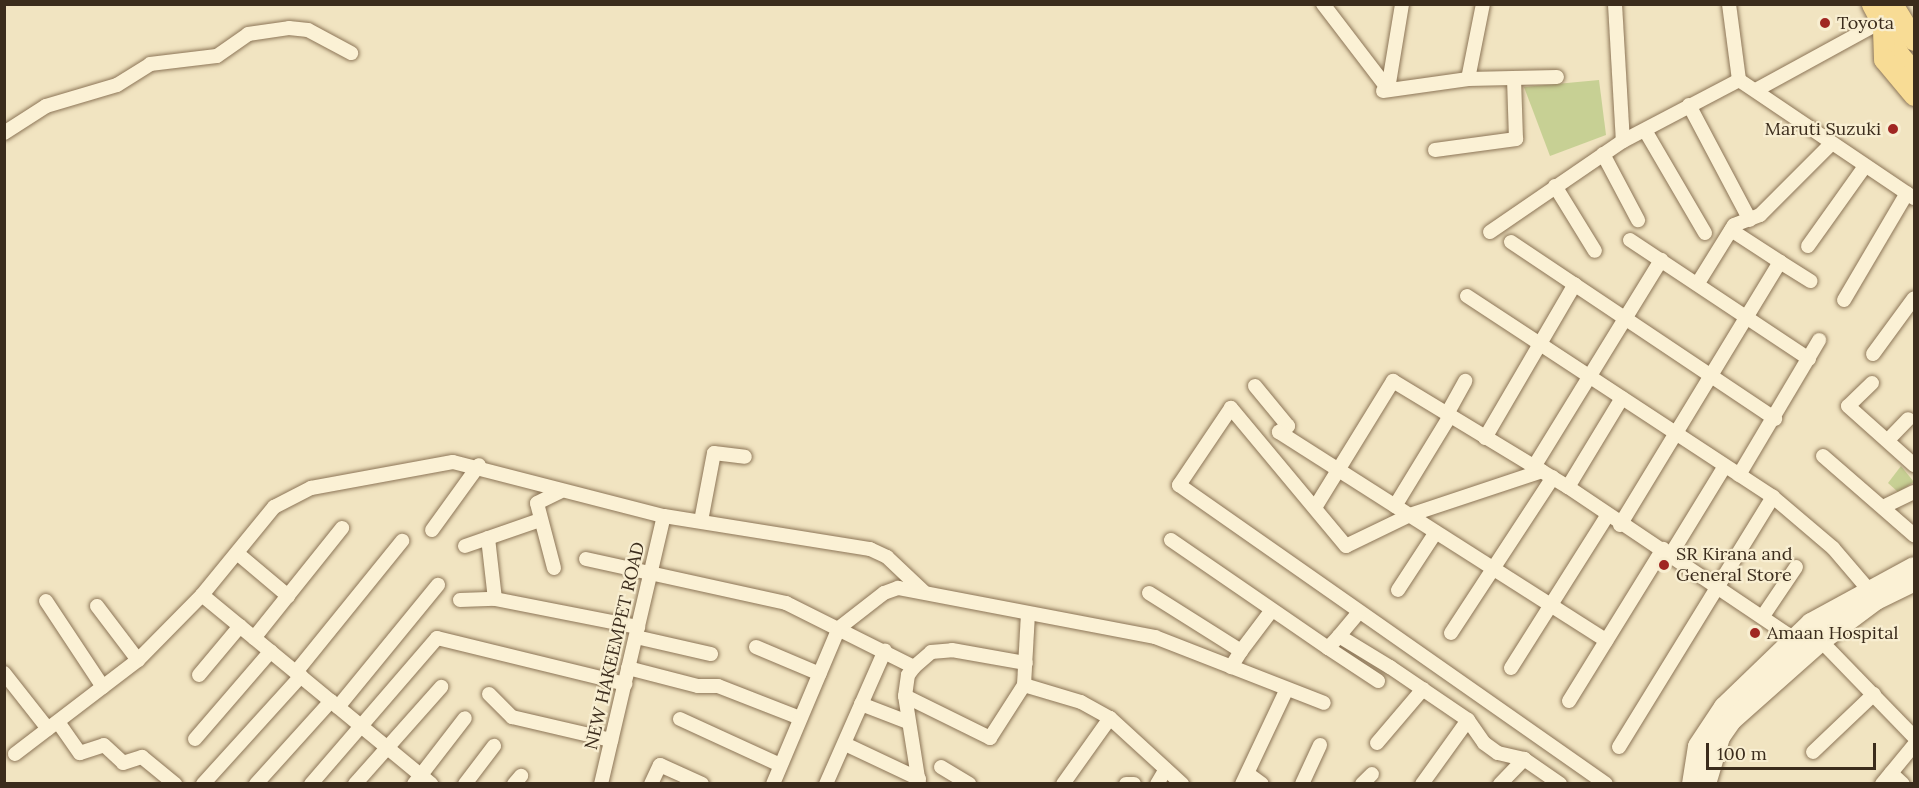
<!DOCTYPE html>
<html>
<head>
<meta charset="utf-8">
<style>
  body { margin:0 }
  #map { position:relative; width:1919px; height:788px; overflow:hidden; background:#f1e4c1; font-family:Lora,serif }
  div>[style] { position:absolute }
  .green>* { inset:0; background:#c7d094 }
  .roads { filter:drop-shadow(0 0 2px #8c7557) drop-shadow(0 0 2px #8c7557) }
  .street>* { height:14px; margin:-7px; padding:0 7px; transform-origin:7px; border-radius:7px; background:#fbf1d5 }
  .secondary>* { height:20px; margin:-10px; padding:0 10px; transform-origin:10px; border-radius:10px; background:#fbf1d5 }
  .primary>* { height:21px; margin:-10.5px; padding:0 10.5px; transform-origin:10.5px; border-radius:10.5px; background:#f8dc95 }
  .dots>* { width:16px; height:16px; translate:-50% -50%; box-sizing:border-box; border:3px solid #f8eed1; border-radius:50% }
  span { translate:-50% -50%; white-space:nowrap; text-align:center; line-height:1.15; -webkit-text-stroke:4.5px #f8eed1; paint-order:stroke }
  .poi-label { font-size:18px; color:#3b2c1c }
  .left { translate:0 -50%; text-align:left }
  .right { translate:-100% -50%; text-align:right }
  .street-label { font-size:18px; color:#3b2c1c }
  .frame { position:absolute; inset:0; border:6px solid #3b2c1c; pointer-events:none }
  .scale { position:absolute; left:1706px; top:743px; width:170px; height:27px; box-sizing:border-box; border:3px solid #3b2c1c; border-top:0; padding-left:8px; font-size:18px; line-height:21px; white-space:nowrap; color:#3b2c1c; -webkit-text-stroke:4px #f8eed1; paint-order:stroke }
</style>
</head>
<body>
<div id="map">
  <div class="green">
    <i style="clip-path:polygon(1599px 80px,1606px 135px,1550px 156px,1524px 87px)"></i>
    <i style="clip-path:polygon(1901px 466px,1914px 482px,1898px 492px,1888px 483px)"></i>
  </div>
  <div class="roads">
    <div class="street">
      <i style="left:1323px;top:4px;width:107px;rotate:52.6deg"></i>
      <i style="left:1615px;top:4px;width:137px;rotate:86.7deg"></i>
      <i style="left:1729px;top:4px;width:77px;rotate:82.5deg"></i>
      <i style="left:1739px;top:80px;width:211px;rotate:34deg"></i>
      <i style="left:1468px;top:79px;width:76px;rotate:-78.7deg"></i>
      <i style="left:1388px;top:89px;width:86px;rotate:-80.6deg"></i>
      <i style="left:1756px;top:90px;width:141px;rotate:-28.7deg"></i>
      <i style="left:1383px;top:91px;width:86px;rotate:-8deg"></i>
      <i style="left:1468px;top:79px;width:89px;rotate:-1.3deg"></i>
      <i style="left:1689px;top:105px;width:130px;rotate:62.1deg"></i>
      <i style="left:1646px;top:132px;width:117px;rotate:59.7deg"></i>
      <i style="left:4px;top:133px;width:50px;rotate:-32.7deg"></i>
      <i style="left:46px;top:106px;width:74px;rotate:-16.5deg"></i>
      <i style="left:117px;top:85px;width:39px;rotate:-32deg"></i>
      <i style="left:150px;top:64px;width:67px;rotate:-6.8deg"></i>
      <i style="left:217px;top:56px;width:38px;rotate:-35deg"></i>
      <i style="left:248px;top:34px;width:41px;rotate:-8.3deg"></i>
      <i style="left:289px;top:28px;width:19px;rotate:6deg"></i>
      <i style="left:308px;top:30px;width:49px;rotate:28.1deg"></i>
      <i style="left:1435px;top:150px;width:82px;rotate:-7.7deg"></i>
      <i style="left:1516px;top:139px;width:61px;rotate:-91.9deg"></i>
      <i style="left:1603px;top:154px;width:75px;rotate:62.1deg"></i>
      <i style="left:1555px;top:186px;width:76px;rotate:58.4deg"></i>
      <i style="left:1731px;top:230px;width:59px;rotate:33.1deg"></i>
      <i style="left:1490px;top:232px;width:161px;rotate:-34.4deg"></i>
      <i style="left:1623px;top:141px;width:131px;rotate:-27.7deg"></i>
      <i style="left:1630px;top:240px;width:215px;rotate:33.6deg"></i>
      <i style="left:1511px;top:242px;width:318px;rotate:33.8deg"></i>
      <i style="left:1808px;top:246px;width:98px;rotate:-54.5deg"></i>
      <i style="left:1698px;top:283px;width:68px;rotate:-58.2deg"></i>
      <i style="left:1734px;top:225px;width:28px;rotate:-21deg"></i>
      <i style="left:1760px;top:215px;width:100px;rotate:-45deg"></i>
      <i style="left:1467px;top:296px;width:366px;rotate:33.3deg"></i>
      <i style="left:1773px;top:497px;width:79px;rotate:40.4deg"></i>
      <i style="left:1833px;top:548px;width:63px;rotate:49.5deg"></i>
      <i style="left:1844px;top:300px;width:124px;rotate:-59.5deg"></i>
      <i style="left:1873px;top:354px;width:69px;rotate:-53.8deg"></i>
      <i style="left:1872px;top:383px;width:33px;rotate:136deg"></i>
      <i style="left:1848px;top:406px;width:89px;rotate:41.8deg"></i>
      <i style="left:1255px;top:386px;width:52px;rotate:50.5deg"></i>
      <i style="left:1288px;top:426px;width:11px;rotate:146deg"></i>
      <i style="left:1279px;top:432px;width:388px;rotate:32.5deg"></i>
      <i style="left:1447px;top:414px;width:38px;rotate:-61deg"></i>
      <i style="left:1485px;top:438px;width:178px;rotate:-59.7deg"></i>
      <i style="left:1888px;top:440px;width:29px;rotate:-46deg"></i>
      <i style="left:1823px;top:456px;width:121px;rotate:41deg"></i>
      <i style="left:1535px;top:465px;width:241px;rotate:-58.4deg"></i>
      <i style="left:1542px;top:471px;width:139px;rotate:161.6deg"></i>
      <i style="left:1410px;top:515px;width:71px;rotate:154.2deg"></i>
      <i style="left:1346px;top:546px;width:180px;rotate:-129.8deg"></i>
      <i style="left:1231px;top:408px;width:93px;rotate:124deg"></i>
      <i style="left:1179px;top:485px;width:521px;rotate:35deg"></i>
      <i style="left:1739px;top:475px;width:157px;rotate:-59.3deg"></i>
      <i style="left:1568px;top:487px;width:104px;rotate:-58.8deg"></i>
      <i style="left:1316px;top:506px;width:147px;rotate:-58.4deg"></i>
      <i style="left:1393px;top:381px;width:205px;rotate:31.2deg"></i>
      <i style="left:1568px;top:487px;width:275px;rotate:33.9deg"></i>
      <i style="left:1395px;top:506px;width:105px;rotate:-58.6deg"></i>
      <i style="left:1883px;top:507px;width:34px;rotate:-26deg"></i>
      <i style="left:701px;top:521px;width:69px;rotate:-79.2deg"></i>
      <i style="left:714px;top:453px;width:31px;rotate:7deg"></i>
      <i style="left:1620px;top:525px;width:308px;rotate:-58.7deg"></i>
      <i style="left:1780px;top:262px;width:36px;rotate:32deg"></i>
      <i style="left:432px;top:530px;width:80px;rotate:-54.1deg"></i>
      <i style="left:488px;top:538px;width:61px;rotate:83.5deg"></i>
      <i style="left:1171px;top:540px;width:191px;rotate:34.5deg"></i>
      <i style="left:1328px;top:648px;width:16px;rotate:-47deg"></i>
      <i style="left:1339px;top:636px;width:60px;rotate:31.3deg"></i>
      <i style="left:1390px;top:667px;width:94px;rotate:34.2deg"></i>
      <i style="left:1468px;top:720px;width:28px;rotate:55deg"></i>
      <i style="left:1484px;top:743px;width:17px;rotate:36deg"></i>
      <i style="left:1498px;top:753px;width:27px;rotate:13deg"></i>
      <i style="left:1524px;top:759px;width:44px;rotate:34.8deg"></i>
      <i style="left:465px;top:546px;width:79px;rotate:-19.1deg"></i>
      <i style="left:237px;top:553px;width:67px;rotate:40.1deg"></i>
      <i style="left:1671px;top:554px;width:103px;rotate:-58.5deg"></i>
      <i style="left:586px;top:559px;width:205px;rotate:12.4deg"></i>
      <i style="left:786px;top:603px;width:143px;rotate:26.6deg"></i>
      <i style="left:554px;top:568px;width:67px;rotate:-104.7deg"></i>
      <i style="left:537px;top:503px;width:25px;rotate:-26deg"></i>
      <i style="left:1398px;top:590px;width:69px;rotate:-56.8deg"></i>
      <i style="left:1149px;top:593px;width:109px;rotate:32.2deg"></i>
      <i style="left:1241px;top:651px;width:19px;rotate:122deg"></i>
      <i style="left:202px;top:595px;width:297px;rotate:39.5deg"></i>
      <i style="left:460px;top:600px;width:35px;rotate:-2deg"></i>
      <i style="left:495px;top:599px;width:146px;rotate:11.1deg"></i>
      <i style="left:46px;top:601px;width:103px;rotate:56.5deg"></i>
      <i style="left:97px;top:606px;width:68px;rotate:52.8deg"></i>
      <i style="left:138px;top:660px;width:91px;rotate:-45.4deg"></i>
      <i style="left:202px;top:595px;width:114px;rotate:-50.7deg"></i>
      <i style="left:274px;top:507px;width:42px;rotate:-27.2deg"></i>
      <i style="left:311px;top:488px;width:144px;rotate:-10.4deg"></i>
      <i style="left:453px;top:462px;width:218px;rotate:14.4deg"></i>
      <i style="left:664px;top:516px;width:209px;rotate:9.1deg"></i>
      <i style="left:870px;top:549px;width:19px;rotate:25deg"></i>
      <i style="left:887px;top:557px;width:50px;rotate:43.4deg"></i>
      <i style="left:1763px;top:616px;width:59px;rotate:-56deg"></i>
      <i style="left:1451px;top:633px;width:186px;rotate:-56.8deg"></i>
      <i style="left:1339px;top:636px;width:30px;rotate:-50deg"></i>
      <i style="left:636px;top:637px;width:77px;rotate:12.8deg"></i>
      <i style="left:254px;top:638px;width:141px;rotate:-51.3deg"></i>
      <i style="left:1821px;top:641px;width:134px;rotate:45.9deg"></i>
      <i style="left:756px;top:647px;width:69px;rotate:22.9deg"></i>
      <i style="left:1328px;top:648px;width:60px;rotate:33.4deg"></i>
      <i style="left:1241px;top:651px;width:51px;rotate:-52.9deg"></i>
      <i style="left:628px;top:668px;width:72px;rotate:14.4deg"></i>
      <i style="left:698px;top:686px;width:20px"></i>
      <i style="left:718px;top:686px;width:88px;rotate:21.3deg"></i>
      <i style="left:1511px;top:668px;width:180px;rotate:-57.7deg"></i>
      <i style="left:296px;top:672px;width:169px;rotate:-51deg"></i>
      <i style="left:4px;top:673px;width:71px;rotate:51.8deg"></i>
      <i style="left:199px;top:675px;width:64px;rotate:-50.1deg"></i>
      <i style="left:1024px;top:685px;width:59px;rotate:16.6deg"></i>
      <i style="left:1081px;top:702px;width:33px;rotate:29deg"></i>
      <i style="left:1110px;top:718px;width:98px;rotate:42.5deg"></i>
      <i style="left:489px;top:694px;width:33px;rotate:45deg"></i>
      <i style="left:512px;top:717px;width:102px;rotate:13.1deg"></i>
      <i style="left:905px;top:696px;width:95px;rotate:26.3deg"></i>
      <i style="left:990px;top:738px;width:63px;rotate:-57.3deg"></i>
      <i style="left:1024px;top:685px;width:71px;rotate:-86.8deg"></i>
      <i style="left:1569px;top:701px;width:179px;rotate:-58.3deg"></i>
      <i style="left:861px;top:704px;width:50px;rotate:21deg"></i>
      <i style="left:338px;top:707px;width:158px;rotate:-50.7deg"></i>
      <i style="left:680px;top:719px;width:110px;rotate:24.7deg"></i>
      <i style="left:58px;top:722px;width:38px;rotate:55deg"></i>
      <i style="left:80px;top:753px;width:25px;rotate:-18deg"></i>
      <i style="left:104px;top:745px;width:26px;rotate:43deg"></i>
      <i style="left:123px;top:763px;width:20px;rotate:-18deg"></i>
      <i style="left:142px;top:757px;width:43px;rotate:39.3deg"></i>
      <i style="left:195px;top:739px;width:116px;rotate:-49.2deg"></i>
      <i style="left:1377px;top:743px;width:71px;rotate:-49.6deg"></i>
      <i style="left:845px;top:744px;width:82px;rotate:25.3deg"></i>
      <i style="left:1619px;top:747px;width:294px;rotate:-58.4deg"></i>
      <i style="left:1813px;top:752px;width:84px;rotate:-43.6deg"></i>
      <i style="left:15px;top:754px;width:155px;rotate:-37.4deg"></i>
      <i style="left:941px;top:767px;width:33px;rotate:31deg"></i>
      <i style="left:1891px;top:773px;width:16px;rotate:43deg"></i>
      <i style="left:1248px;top:774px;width:17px;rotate:36deg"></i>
      <i style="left:203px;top:784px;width:146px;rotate:-47.8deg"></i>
      <i style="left:256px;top:784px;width:112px;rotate:-47.9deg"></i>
      <i style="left:311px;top:784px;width:193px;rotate:-49.2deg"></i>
      <i style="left:437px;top:638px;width:194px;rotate:13.7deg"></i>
      <i style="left:355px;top:784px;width:130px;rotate:-48.4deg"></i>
      <i style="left:414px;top:784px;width:83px;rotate:-52.3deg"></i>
      <i style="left:465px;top:784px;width:48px;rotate:-52.7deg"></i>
      <i style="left:514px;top:784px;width:11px;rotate:-49deg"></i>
      <i style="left:601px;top:784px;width:275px;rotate:-76.8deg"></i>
      <i style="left:651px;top:784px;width:21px;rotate:-65deg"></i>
      <i style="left:660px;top:765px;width:46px;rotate:24.3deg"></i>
      <i style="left:773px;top:784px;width:169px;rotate:-67.1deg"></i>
      <i style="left:839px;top:628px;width:57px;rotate:-37.9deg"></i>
      <i style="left:884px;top:593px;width:15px;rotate:-20deg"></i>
      <i style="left:898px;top:588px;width:262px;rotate:10.8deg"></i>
      <i style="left:1155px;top:637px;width:181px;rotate:21.3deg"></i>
      <i style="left:826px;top:784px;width:146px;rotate:-66.2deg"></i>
      <i style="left:919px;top:784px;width:89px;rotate:-99deg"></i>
      <i style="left:905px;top:696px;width:21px;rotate:-82deg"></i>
      <i style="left:908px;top:675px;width:10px;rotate:-53deg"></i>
      <i style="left:914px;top:667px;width:23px;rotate:-41deg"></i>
      <i style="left:931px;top:652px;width:21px;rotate:-5deg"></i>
      <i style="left:952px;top:650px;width:75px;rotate:10deg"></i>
      <i style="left:1063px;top:784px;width:81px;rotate:-54.5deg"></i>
      <i style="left:1126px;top:784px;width:8px"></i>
      <i style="left:1157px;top:784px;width:17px;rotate:-59deg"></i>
      <i style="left:1242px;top:784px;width:105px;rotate:-64.7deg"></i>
      <i style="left:1302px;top:784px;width:43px;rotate:-65.2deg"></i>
      <i style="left:1362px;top:784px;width:14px;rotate:-45deg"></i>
      <i style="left:1422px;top:784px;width:79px;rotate:-54.3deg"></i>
      <i style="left:1500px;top:784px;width:35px;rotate:-46deg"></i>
      <i style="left:1882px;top:784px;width:50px;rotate:-50.6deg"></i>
    </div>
    <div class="secondary">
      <i style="left:1692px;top:784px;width:38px;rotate:-81deg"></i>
      <i style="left:1698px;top:746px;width:47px;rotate:-56.3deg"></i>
      <i style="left:1724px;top:707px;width:121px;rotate:-44deg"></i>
      <i style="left:1811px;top:623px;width:117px;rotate:-28.5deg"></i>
      <i style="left:1706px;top:784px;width:49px;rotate:-73.4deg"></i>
      <i style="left:1720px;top:737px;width:21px;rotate:-55deg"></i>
      <i style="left:1732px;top:720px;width:119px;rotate:-41.6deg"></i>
      <i style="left:1821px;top:641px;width:69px;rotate:-36.7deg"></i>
      <i style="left:1876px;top:600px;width:37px;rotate:-26deg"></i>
    </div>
    <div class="primary">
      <i style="left:1872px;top:4px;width:58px;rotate:62.1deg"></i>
      <i style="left:1899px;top:55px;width:23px;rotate:50deg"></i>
      <i style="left:1892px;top:4px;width:42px;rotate:58.6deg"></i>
      <i style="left:1883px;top:29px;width:30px;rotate:88deg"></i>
      <i style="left:1884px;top:59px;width:47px;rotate:50.2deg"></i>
    </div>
  </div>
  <div class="dots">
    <i style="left:1825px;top:23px;background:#a02622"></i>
    <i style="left:1893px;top:129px;background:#a02622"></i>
    <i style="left:1664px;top:565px;background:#a02622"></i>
    <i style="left:1755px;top:633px;background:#a02622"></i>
  </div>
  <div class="poi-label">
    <span class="left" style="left:1837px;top:23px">Toyota</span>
    <span class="right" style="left:1881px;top:129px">Maruti Suzuki</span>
    <span class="left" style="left:1676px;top:565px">SR Kirana and<br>General Store</span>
    <span class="left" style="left:1767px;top:633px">Amaan Hospital</span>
  </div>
  <div class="street-label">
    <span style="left:615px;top:646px;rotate:-77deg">NEW HAKEEMPET ROAD</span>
  </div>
  <div class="frame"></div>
  <div class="scale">100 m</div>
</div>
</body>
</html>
